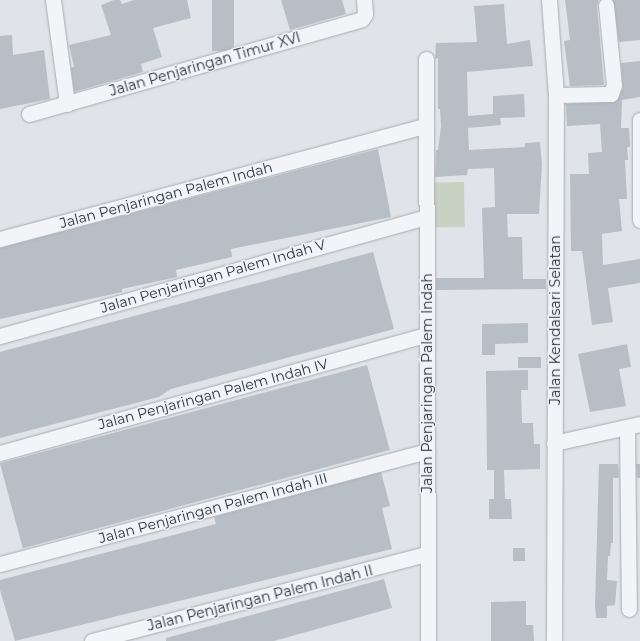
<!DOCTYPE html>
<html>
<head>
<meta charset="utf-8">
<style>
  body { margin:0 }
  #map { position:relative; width:640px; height:641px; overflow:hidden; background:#e0e4e8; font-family:Montserrat,sans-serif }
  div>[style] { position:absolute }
  .green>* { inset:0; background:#c7d2c2; transform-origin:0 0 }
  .building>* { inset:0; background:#b8bec5; transform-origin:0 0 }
  .roads { filter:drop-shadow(0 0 1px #a6abb2) drop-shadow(0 0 1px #a6abb2) }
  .minor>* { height:15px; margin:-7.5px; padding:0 7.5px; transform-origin:7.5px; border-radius:7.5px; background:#f3f4f7 }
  span { translate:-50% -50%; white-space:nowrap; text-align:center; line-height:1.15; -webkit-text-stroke:3px #f0f3f6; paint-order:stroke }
  .street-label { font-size:14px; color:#2a333f }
</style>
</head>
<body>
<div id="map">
  <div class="green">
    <i style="left:464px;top:182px;width:45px;height:31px;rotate:89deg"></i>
  </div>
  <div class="building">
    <i style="clip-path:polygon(114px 0,120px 0,122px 4px,134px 0,187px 0,191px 18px,153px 28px,162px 57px,141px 64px,143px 72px,74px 92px,71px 68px,74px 67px,69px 45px,111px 35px,101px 5px)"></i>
    <i style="left:212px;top:0;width:22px;height:51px"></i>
    <i style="clip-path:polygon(281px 0,342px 0,346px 14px,290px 30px)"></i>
    <i style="clip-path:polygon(565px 0,599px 0,597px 6px,604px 85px,570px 86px,564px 41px,570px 40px)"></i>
    <i style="clip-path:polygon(613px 0,640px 0,640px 40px,619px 42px)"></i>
    <i style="clip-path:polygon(504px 4px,507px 44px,530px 40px,533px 66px,467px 72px,468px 116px,493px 114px,493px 96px,524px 94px,525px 117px,500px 118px,501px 125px,468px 128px,469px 150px,525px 147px,525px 143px,540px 142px,542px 164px,539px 214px,507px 214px,508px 237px,522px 237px,523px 279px,546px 279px,546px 289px,436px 290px,436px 278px,484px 278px,482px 208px,495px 207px,494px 168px,468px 169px,467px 175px,435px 177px,436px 150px,438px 150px,441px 126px,440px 109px,438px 109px,438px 58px,435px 59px,436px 43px,477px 42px,474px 6px)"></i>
    <i style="clip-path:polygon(12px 35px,13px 55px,44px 50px,50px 99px,0 109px,0 36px)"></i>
    <i style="clip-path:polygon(640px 61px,640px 97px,622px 100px,621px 128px,629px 128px,630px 147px,627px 147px,628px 160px,625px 160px,627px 199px,619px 199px,622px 231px,602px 234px,603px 265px,640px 259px,640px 283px,608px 288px,613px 322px,592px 325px,582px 251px,571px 251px,570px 174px,589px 174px,588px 153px,602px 152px,600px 124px,567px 126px,566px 104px,616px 101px,623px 88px,621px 63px)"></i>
    <i style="clip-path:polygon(378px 149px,391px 217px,231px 249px,232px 257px,176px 270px,177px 277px,122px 289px,122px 292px,0 319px,0 248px)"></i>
    <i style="clip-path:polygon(373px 252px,394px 329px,171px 389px,159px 397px,0 438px,0 352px)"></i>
    <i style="clip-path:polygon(528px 323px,528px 343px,495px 344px,495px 355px,482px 355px,482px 324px)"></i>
    <i style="clip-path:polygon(627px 344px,631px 367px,619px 369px,626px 406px,590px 412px,578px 354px)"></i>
    <i style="left:518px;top:357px;width:23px;height:11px"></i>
    <i style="left:367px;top:365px;width:88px;height:380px;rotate:75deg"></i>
    <i style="clip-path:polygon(528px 370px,528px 390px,521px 390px,522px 423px,533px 423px,534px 444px,540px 444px,540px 469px,504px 470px,505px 499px,511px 499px,512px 519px,489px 519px,489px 499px,494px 499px,494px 470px,487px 470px,486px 371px)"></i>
    <i style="clip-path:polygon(599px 464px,618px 464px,619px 478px,613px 478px,613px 543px,611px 543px,610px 556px,608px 556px,607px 580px,617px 581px,615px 605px,607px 606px,607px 618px,596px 618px,595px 606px)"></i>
    <i style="clip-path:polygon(636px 464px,640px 464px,640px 478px,637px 478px)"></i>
    <i style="clip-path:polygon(381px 472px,390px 506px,382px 508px,392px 549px,15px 641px,0 590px,0 580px,216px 524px,214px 517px)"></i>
    <i style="left:525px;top:548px;width:13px;height:12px;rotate:90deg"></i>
    <i style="clip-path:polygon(384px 579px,392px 608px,274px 641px,166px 641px,166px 638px)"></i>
    <i style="clip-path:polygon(526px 601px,526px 625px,533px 625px,534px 641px,491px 641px,491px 602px)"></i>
  </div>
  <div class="roads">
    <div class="minor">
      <i style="left:53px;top:0;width:105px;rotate:82.3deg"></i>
      <i style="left:549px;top:0;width:95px;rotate:85.8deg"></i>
      <i style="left:556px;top:95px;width:546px;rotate:90.21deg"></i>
      <i style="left:426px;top:59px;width:582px;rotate:89.8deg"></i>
      <i style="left:556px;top:95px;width:55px;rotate:-1deg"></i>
      <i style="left:611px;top:94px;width:9px;rotate:-72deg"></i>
      <i style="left:614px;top:85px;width:80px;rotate:-95.7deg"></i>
      <i style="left:29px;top:114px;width:346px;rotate:-15.9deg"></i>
      <i style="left:362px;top:19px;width:6px;rotate:-59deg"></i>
      <i style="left:365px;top:14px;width:14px;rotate:-94deg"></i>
      <i style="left:640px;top:120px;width:100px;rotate:90deg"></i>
      <i style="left:0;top:239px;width:441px;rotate:-14.9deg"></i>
      <i style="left:0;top:336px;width:442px;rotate:-15.6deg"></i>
      <i style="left:627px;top:428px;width:181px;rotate:89.4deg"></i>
      <i style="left:554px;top:443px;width:88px;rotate:-12.5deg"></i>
      <i style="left:0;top:453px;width:442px;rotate:-15.5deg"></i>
      <i style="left:0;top:564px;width:442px;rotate:-14.8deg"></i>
      <i style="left:92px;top:641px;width:346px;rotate:-14.6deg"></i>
    </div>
  </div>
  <div class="street-label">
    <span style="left:205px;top:64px;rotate:-16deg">Jalan Penjaringan Timur XVI</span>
    <span style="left:166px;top:195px;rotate:-15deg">Jalan Penjaringan Palem Indah</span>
    <span style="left:213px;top:276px;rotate:-16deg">Jalan Penjaringan Palem Indah V</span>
    <span style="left:555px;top:320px;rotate:-90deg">Jalan Kendalsari Selatan</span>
    <span style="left:427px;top:383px;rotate:-90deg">Jalan Penjaringan Palem Indah</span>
    <span style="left:213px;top:394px;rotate:-15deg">Jalan Penjaringan Palem Indah IV</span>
    <span style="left:213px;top:508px;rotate:-15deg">Jalan Penjaringan Palem Indah III</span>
    <span style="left:260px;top:598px;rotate:-14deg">Jalan Penjaringan Palem Indah II</span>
  </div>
</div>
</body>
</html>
